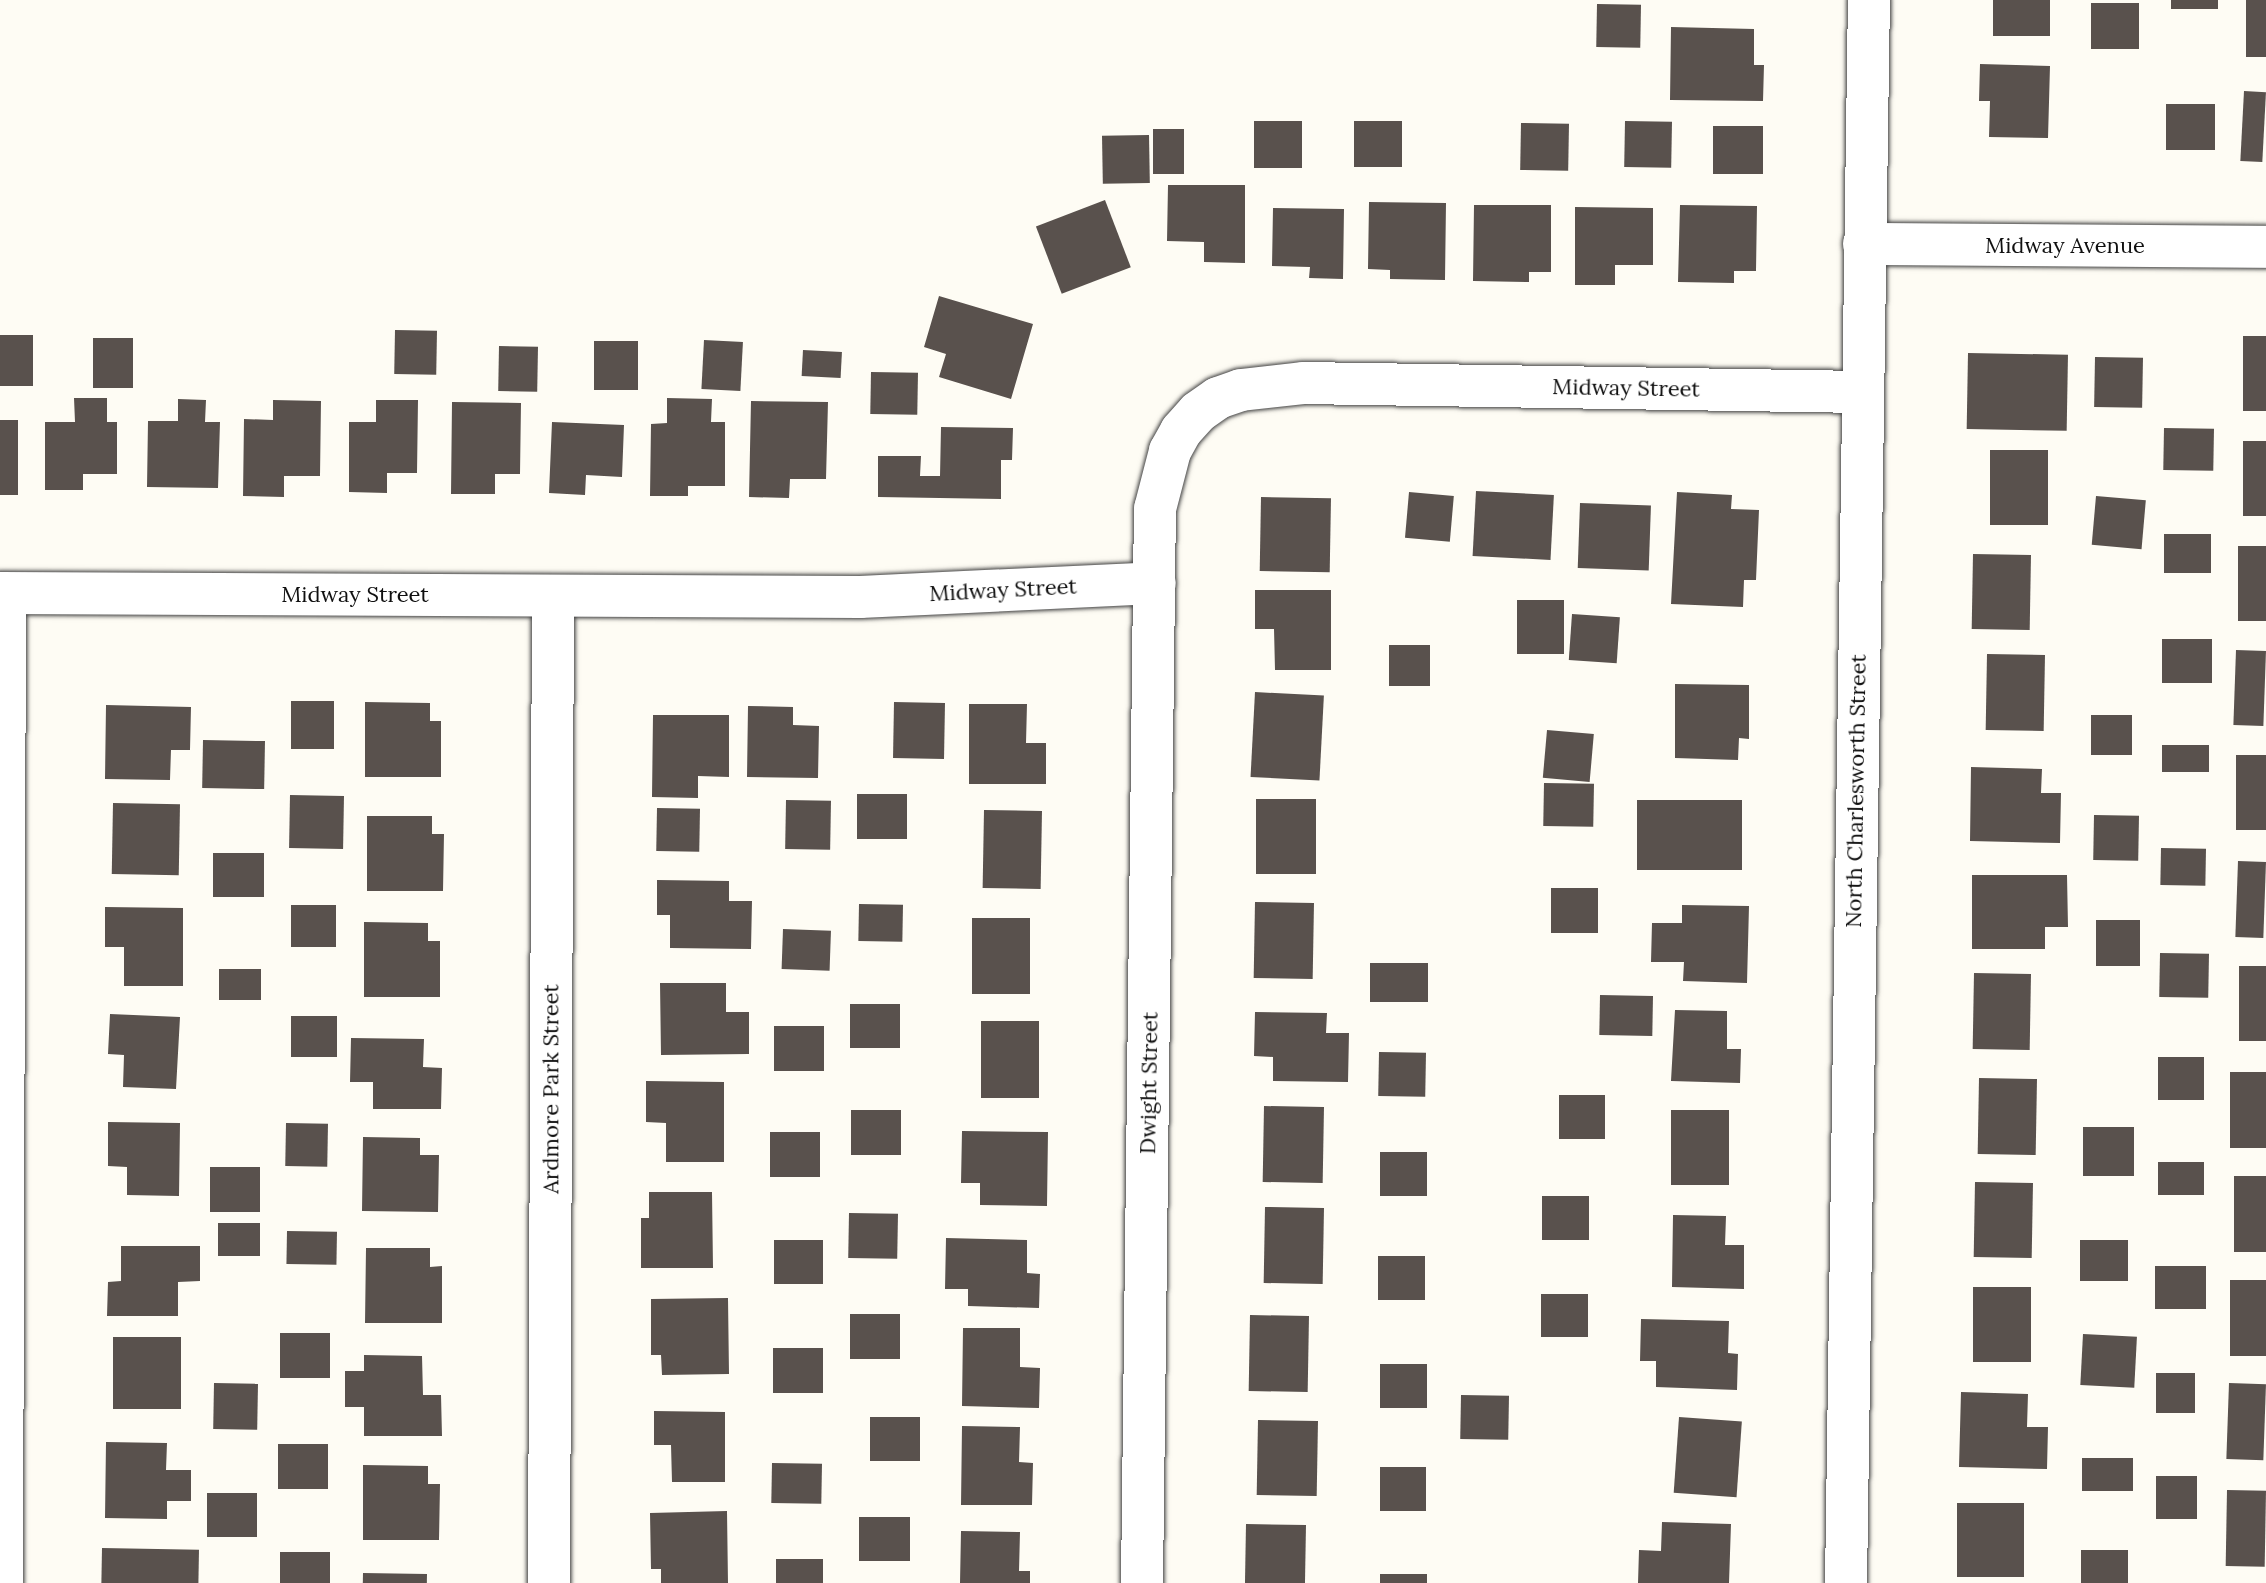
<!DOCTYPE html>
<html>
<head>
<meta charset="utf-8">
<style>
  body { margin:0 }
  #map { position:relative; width:2266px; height:1583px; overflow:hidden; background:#fefcf4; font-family:Lora,serif }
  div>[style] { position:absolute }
  .building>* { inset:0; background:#59514d; transform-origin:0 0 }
  .roads { filter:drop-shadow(0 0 2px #434343) drop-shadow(0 0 2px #434343) }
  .street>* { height:42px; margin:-21px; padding:0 21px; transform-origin:21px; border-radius:21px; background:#fff }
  span { translate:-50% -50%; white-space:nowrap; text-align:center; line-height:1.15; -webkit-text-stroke:8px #fff; paint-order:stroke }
  .street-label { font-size:22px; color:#101010 }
</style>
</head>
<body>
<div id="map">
  <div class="building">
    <i style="left:1993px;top:0;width:57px;height:36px"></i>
    <i style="left:2171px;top:0;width:47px;height:9px"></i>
    <i style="left:2246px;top:0;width:20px;height:57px"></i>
    <i style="left:2091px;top:3px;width:48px;height:46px"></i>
    <i style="left:1597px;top:4px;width:44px;height:43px;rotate:1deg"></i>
    <i style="clip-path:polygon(1671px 27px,1754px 29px,1754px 65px,1764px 65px,1763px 101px,1670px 100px)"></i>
    <i style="clip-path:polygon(1980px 64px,2050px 66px,2048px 138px,1989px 137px,1990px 101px,1979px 101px)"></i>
    <i style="left:2244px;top:91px;width:22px;height:70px;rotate:3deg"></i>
    <i style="left:2166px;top:104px;width:49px;height:46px"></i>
    <i style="left:1254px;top:121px;width:48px;height:47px"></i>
    <i style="left:1354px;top:121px;width:48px;height:46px"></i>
    <i style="left:1625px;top:121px;width:47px;height:46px;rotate:1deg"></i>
    <i style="left:1521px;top:123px;width:48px;height:47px;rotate:1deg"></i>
    <i style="left:1713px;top:126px;width:50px;height:48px"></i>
    <i style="left:1153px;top:129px;width:31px;height:45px"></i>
    <i style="left:1149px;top:135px;width:48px;height:47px;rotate:89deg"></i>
    <i style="clip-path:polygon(1168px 185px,1245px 185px,1245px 263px,1204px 262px,1204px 242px,1167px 241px)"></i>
    <i style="left:1105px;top:200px;width:72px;height:74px;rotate:69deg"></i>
    <i style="clip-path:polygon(1369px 202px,1446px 203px,1445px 280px,1390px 279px,1390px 270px,1368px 269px)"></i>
    <i style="clip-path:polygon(1474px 205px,1551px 205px,1551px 272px,1529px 272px,1529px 282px,1473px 281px)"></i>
    <i style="clip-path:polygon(1680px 205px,1757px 206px,1756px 271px,1734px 271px,1734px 283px,1678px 282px)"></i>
    <i style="clip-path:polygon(1575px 207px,1653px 208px,1653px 265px,1615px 265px,1615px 285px,1575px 285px)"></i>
    <i style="clip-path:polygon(1273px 208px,1344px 209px,1343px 279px,1309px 278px,1310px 267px,1272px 266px)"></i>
    <i style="clip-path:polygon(939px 296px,1033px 324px,1011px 399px,939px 377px,946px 354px,924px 347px)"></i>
    <i style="left:395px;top:330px;width:42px;height:44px;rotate:1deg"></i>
    <i style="left:0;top:335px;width:33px;height:51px"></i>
    <i style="left:2243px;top:336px;width:23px;height:75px"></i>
    <i style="left:93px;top:338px;width:40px;height:50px"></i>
    <i style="left:704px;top:340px;width:39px;height:49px;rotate:3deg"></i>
    <i style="left:594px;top:341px;width:44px;height:49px"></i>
    <i style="left:499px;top:346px;width:39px;height:45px;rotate:1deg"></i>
    <i style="left:803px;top:350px;width:39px;height:26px;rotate:3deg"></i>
    <i style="left:1968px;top:353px;width:100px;height:76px;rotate:1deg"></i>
    <i style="left:2095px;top:357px;width:48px;height:50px;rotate:1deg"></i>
    <i style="left:871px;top:372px;width:47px;height:42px;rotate:1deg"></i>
    <i style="clip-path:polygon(74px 398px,107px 398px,107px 422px,117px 422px,117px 474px,83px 474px,83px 490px,45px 490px,45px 422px,75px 422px)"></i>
    <i style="clip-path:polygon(667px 398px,712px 399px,711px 422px,725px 422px,725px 486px,688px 486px,688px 496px,650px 496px,651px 424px,667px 423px)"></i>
    <i style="clip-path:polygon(178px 399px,206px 400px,205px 422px,220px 422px,218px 488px,147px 487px,148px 421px,178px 421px)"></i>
    <i style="clip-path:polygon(273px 400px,321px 401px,320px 476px,284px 476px,284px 497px,243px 496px,244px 419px,273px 420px)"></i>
    <i style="clip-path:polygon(376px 400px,418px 400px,417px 473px,387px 473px,387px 493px,349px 492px,349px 422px,376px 422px)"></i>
    <i style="clip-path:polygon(751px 401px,828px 402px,826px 479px,790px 479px,789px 498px,749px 497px)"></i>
    <i style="clip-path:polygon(452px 402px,521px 403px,520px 474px,495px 474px,495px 494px,451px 494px)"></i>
    <i style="left:0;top:420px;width:18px;height:75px"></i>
    <i style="clip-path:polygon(552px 422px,624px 425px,622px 477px,586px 475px,585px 495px,549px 493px)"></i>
    <i style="clip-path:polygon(941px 427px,1013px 428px,1012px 460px,1001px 460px,1001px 499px,878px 497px,878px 456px,921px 456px,920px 476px,940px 476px)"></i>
    <i style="left:2164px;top:428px;width:50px;height:42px;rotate:1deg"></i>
    <i style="left:2243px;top:441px;width:23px;height:75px"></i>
    <i style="left:1990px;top:450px;width:58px;height:75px"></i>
    <i style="left:1476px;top:491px;width:78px;height:65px;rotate:3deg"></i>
    <i style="left:1409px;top:492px;width:45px;height:46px;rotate:5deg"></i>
    <i style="clip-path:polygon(1677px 492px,1732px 495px,1731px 509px,1759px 510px,1756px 580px,1744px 580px,1743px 607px,1671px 604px)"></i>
    <i style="left:2096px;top:496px;width:50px;height:49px;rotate:5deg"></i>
    <i style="left:1261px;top:497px;width:70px;height:74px;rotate:1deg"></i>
    <i style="left:1580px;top:503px;width:71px;height:65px;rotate:2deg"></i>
    <i style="left:2164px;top:534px;width:47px;height:39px"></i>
    <i style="left:2238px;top:546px;width:28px;height:75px"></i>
    <i style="left:1973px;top:554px;width:58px;height:75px;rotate:1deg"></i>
    <i style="clip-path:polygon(1255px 590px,1331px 590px,1331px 670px,1275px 670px,1274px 629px,1255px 629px)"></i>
    <i style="left:1517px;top:600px;width:47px;height:54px"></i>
    <i style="left:1572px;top:614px;width:48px;height:46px;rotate:4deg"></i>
    <i style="left:2162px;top:639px;width:50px;height:44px"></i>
    <i style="left:1389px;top:645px;width:41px;height:41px"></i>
    <i style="left:2236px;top:650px;width:30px;height:75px;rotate:2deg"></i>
    <i style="left:1987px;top:654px;width:58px;height:76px;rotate:1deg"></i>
    <i style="clip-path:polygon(1675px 684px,1749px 685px,1749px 739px,1739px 738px,1738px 760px,1675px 758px)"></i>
    <i style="left:1255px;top:692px;width:69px;height:85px;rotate:3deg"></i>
    <i style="left:291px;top:701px;width:43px;height:48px"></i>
    <i style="clip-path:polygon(365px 702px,430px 703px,430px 721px,441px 721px,441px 777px,365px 777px)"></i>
    <i style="left:894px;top:702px;width:51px;height:56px;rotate:1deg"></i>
    <i style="clip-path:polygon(969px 704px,1027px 704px,1026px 743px,1046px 743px,1046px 784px,969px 784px)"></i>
    <i style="clip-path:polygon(106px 705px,191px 707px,190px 750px,171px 750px,170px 780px,105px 779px)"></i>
    <i style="clip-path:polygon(748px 706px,793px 707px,793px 725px,819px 726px,818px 778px,747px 777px)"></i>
    <i style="clip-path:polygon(653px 715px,729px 715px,729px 777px,698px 776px,698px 798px,652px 797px)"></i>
    <i style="left:2091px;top:715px;width:41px;height:40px"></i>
    <i style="left:1547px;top:730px;width:47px;height:48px;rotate:5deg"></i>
    <i style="left:203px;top:740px;width:62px;height:48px;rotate:1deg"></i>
    <i style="left:2162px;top:745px;width:47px;height:27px"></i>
    <i style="left:2236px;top:755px;width:30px;height:75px"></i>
    <i style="clip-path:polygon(1971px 767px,2042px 769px,2041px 793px,2061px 793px,2060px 843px,1970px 841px)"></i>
    <i style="left:1544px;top:783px;width:50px;height:43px;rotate:1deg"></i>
    <i style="left:907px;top:794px;width:45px;height:50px;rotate:90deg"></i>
    <i style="left:290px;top:795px;width:54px;height:53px;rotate:1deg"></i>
    <i style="left:1256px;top:799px;width:60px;height:75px"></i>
    <i style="left:786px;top:800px;width:45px;height:49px;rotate:1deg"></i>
    <i style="left:1742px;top:800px;width:70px;height:105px;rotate:90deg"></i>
    <i style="left:113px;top:803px;width:67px;height:71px;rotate:1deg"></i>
    <i style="left:657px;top:808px;width:43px;height:43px;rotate:1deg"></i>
    <i style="left:984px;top:810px;width:58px;height:78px;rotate:1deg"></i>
    <i style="left:2094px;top:815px;width:45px;height:45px;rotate:1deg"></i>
    <i style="clip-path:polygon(367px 816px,432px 816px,432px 834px,444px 834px,443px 891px,367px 891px)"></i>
    <i style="left:2161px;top:848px;width:45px;height:37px;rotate:1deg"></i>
    <i style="left:213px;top:853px;width:51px;height:44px"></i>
    <i style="left:2238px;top:861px;width:28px;height:76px;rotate:2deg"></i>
    <i style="clip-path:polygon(1972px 875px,2067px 875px,2068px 927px,2045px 927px,2045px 949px,1972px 949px)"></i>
    <i style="clip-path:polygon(657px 880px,729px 881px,729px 901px,752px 901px,751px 949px,670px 948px,670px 915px,657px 915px)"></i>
    <i style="left:1598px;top:888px;width:45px;height:47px;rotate:90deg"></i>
    <i style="left:1255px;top:902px;width:59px;height:76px;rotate:1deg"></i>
    <i style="left:859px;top:904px;width:44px;height:37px;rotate:1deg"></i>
    <i style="left:336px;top:905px;width:42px;height:45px;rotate:90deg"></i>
    <i style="clip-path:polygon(1682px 905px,1749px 906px,1747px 983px,1683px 981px,1684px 962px,1651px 962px,1652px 923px,1682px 923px)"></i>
    <i style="clip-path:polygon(105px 907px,183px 908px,183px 986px,124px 986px,124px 947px,105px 947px)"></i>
    <i style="left:972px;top:918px;width:58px;height:76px"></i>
    <i style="left:2140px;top:920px;width:46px;height:44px;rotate:90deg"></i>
    <i style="clip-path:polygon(364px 922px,428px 923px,428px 941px,440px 941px,440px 997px,364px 997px)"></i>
    <i style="left:783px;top:929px;width:48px;height:40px;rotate:2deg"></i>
    <i style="left:2160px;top:953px;width:49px;height:44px;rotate:1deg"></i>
    <i style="left:1370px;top:963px;width:58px;height:39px"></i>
    <i style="left:2239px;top:966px;width:27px;height:75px"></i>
    <i style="left:219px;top:969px;width:42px;height:31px"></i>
    <i style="left:1974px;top:973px;width:57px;height:76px;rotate:1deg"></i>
    <i style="clip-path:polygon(660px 983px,726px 983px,726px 1012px,749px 1012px,749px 1054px,661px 1055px)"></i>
    <i style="left:1600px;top:995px;width:53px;height:40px;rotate:1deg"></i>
    <i style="left:850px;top:1004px;width:50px;height:44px"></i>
    <i style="clip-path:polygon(1675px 1010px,1727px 1011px,1727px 1049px,1741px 1049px,1740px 1083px,1671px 1081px)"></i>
    <i style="clip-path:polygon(1255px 1012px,1327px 1013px,1326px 1033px,1349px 1033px,1348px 1082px,1273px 1081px,1273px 1057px,1254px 1056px)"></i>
    <i style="clip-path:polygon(110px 1014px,180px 1017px,176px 1089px,123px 1087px,124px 1055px,108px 1054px)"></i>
    <i style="left:291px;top:1016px;width:46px;height:41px"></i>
    <i style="left:981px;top:1021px;width:58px;height:77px"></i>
    <i style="left:774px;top:1026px;width:50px;height:45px"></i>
    <i style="clip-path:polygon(351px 1038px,424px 1039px,423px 1067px,442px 1068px,441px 1109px,373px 1109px,373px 1082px,350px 1082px)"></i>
    <i style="left:1379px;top:1052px;width:47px;height:44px;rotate:1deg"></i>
    <i style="left:2158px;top:1057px;width:46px;height:43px"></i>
    <i style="left:2230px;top:1072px;width:36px;height:76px"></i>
    <i style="left:1979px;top:1078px;width:58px;height:76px;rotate:1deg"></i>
    <i style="clip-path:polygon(646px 1081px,724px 1082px,724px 1162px,666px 1162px,666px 1123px,646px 1122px)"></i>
    <i style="left:1559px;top:1095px;width:46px;height:44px"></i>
    <i style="left:1264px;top:1106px;width:60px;height:76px;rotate:1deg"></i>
    <i style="left:851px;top:1110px;width:50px;height:45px"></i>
    <i style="left:1671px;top:1110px;width:58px;height:75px"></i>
    <i style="clip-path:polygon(108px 1122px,180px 1123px,179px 1196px,127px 1195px,127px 1167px,108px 1166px)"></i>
    <i style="left:286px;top:1123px;width:42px;height:43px;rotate:1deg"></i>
    <i style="left:2083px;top:1127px;width:51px;height:49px"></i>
    <i style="clip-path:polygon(962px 1131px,1048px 1132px,1047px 1206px,980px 1205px,980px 1183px,961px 1183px)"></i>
    <i style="left:770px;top:1132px;width:50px;height:45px"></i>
    <i style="clip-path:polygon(363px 1137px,420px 1138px,420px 1155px,439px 1155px,438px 1212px,362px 1211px)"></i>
    <i style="left:1380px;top:1152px;width:47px;height:44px"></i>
    <i style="left:2158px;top:1162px;width:46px;height:33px"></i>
    <i style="left:260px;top:1167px;width:45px;height:50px;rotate:90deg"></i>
    <i style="left:2234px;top:1176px;width:32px;height:76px"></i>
    <i style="left:1975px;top:1182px;width:58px;height:75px;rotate:1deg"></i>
    <i style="clip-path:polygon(649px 1192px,712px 1192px,713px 1268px,641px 1268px,641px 1218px,649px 1218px)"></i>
    <i style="left:1542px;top:1196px;width:47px;height:44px"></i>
    <i style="left:1265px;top:1207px;width:59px;height:76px;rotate:1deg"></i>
    <i style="left:849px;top:1213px;width:49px;height:45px;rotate:1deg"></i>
    <i style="clip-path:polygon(1673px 1215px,1726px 1216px,1725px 1245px,1744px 1245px,1744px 1289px,1672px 1287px)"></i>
    <i style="left:218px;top:1223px;width:42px;height:33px"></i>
    <i style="left:287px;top:1231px;width:50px;height:33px;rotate:1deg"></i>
    <i style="clip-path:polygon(946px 1238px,1027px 1240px,1027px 1273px,1040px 1274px,1039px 1308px,968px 1306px,968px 1289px,945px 1289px)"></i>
    <i style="left:774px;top:1240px;width:49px;height:44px"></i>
    <i style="left:2080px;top:1240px;width:48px;height:41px"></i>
    <i style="clip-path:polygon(121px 1246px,200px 1246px,200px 1281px,178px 1282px,178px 1316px,107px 1316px,108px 1282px,121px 1281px)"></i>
    <i style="clip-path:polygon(366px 1248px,430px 1248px,430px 1267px,442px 1266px,442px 1323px,365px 1323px)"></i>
    <i style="left:1378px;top:1256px;width:47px;height:44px"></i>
    <i style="left:2155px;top:1266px;width:51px;height:43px"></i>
    <i style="left:2230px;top:1280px;width:36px;height:76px"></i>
    <i style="left:1973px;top:1287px;width:58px;height:75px"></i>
    <i style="left:1541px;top:1294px;width:47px;height:43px"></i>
    <i style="clip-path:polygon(728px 1298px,729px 1374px,662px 1375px,661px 1355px,651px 1355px,651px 1299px)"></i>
    <i style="left:900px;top:1314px;width:45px;height:50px;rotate:90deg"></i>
    <i style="left:1250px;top:1315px;width:59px;height:76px;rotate:1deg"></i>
    <i style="clip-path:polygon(1641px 1319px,1729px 1321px,1728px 1353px,1738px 1354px,1737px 1390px,1656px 1387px,1656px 1361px,1640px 1361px)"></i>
    <i style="clip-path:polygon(963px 1328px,1020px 1328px,1020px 1367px,1040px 1368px,1039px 1408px,962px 1406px)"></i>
    <i style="left:280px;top:1333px;width:50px;height:45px"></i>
    <i style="left:2083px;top:1334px;width:54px;height:51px;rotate:3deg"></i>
    <i style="left:113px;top:1337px;width:68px;height:72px"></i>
    <i style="left:773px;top:1348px;width:50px;height:45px"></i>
    <i style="clip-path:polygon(364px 1355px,422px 1356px,423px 1395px,441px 1395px,442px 1436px,364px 1436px,364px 1407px,345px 1407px,345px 1371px,364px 1371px)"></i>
    <i style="left:1380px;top:1364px;width:47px;height:44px"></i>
    <i style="left:2156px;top:1373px;width:39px;height:40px"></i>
    <i style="left:214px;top:1383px;width:44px;height:46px;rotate:1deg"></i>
    <i style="left:2229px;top:1383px;width:37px;height:76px;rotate:2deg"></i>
    <i style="clip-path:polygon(1961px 1392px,2028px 1394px,2027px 1427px,2048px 1427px,2047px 1469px,1959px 1467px)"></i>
    <i style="left:1461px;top:1395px;width:48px;height:44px;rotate:1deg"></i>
    <i style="clip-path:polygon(654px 1411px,725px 1412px,725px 1482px,672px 1482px,671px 1445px,654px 1445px)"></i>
    <i style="left:870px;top:1417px;width:50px;height:44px"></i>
    <i style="left:1679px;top:1417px;width:63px;height:76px;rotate:4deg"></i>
    <i style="left:1258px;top:1420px;width:60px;height:75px;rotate:1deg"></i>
    <i style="clip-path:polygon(962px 1426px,1020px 1427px,1019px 1462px,1033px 1463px,1032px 1505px,961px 1505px)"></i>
    <i style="clip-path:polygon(106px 1442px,167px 1443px,166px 1470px,191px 1470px,191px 1501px,167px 1501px,167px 1519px,105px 1518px)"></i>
    <i style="left:278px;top:1444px;width:50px;height:45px"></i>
    <i style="left:2082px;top:1458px;width:51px;height:33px"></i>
    <i style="left:772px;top:1463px;width:50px;height:40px;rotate:1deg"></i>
    <i style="clip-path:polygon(363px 1465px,428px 1466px,428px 1484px,440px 1484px,439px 1540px,363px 1540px)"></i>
    <i style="left:1380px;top:1467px;width:46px;height:44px"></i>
    <i style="left:2156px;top:1476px;width:41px;height:43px"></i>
    <i style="left:2227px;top:1490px;width:39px;height:76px;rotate:1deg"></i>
    <i style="left:207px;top:1493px;width:50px;height:44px"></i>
    <i style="left:1957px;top:1503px;width:67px;height:74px"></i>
    <i style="clip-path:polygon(727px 1511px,728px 1583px,661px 1583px,661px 1569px,651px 1569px,650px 1513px)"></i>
    <i style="left:859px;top:1517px;width:51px;height:44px"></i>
    <i style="clip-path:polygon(1662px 1522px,1731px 1524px,1729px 1583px,1638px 1583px,1639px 1550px,1661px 1551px)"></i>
    <i style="left:1246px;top:1524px;width:60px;height:59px;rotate:1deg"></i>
    <i style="clip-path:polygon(961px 1531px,1020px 1532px,1019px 1571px,1030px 1571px,1030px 1583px,960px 1583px)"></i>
    <i style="left:102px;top:1548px;width:97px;height:35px;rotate:1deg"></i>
    <i style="left:2081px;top:1550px;width:47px;height:33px"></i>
    <i style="left:280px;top:1552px;width:50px;height:31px"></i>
    <i style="left:776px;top:1559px;width:47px;height:24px"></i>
    <i style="left:363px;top:1573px;width:64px;height:10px;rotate:1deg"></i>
    <i style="left:1380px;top:1574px;width:47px;height:9px"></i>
  </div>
  <div class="roads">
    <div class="street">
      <i style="left:1864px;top:244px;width:402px;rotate:0.4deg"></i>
      <i style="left:0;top:593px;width:860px;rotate:0.27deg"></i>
      <i style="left:860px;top:597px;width:295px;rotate:-2.7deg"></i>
      <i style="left:2px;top:1583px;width:990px;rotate:-89.83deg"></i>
      <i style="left:549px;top:1583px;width:987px;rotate:-89.77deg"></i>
      <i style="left:1142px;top:1583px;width:1074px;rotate:-89.31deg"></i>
      <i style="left:1155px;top:509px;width:60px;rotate:-75.5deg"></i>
      <i style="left:1170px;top:451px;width:23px;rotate:-61deg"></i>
      <i style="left:1181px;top:431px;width:25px;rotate:-48deg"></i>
      <i style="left:1198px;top:412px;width:24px;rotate:-35deg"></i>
      <i style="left:1218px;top:398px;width:24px;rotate:-19deg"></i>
      <i style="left:1241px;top:390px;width:62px;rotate:-6.4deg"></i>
      <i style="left:1303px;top:383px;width:558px;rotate:0.92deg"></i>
      <i style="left:1846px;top:1583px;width:1583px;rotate:-89.17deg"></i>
    </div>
  </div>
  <div class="street-label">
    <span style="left:2065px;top:246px">Midway Avenue</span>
    <span style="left:1626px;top:388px;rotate:1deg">Midway Street</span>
    <span style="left:1003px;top:590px;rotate:-3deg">Midway Street</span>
    <span style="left:355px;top:595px">Midway Street</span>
    <span style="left:1856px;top:791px;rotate:-89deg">North Charlesworth Street</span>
    <span style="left:1149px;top:1083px;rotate:-89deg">Dwight Street</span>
    <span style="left:551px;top:1089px;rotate:-90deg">Ardmore Park Street</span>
  </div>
</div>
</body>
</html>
